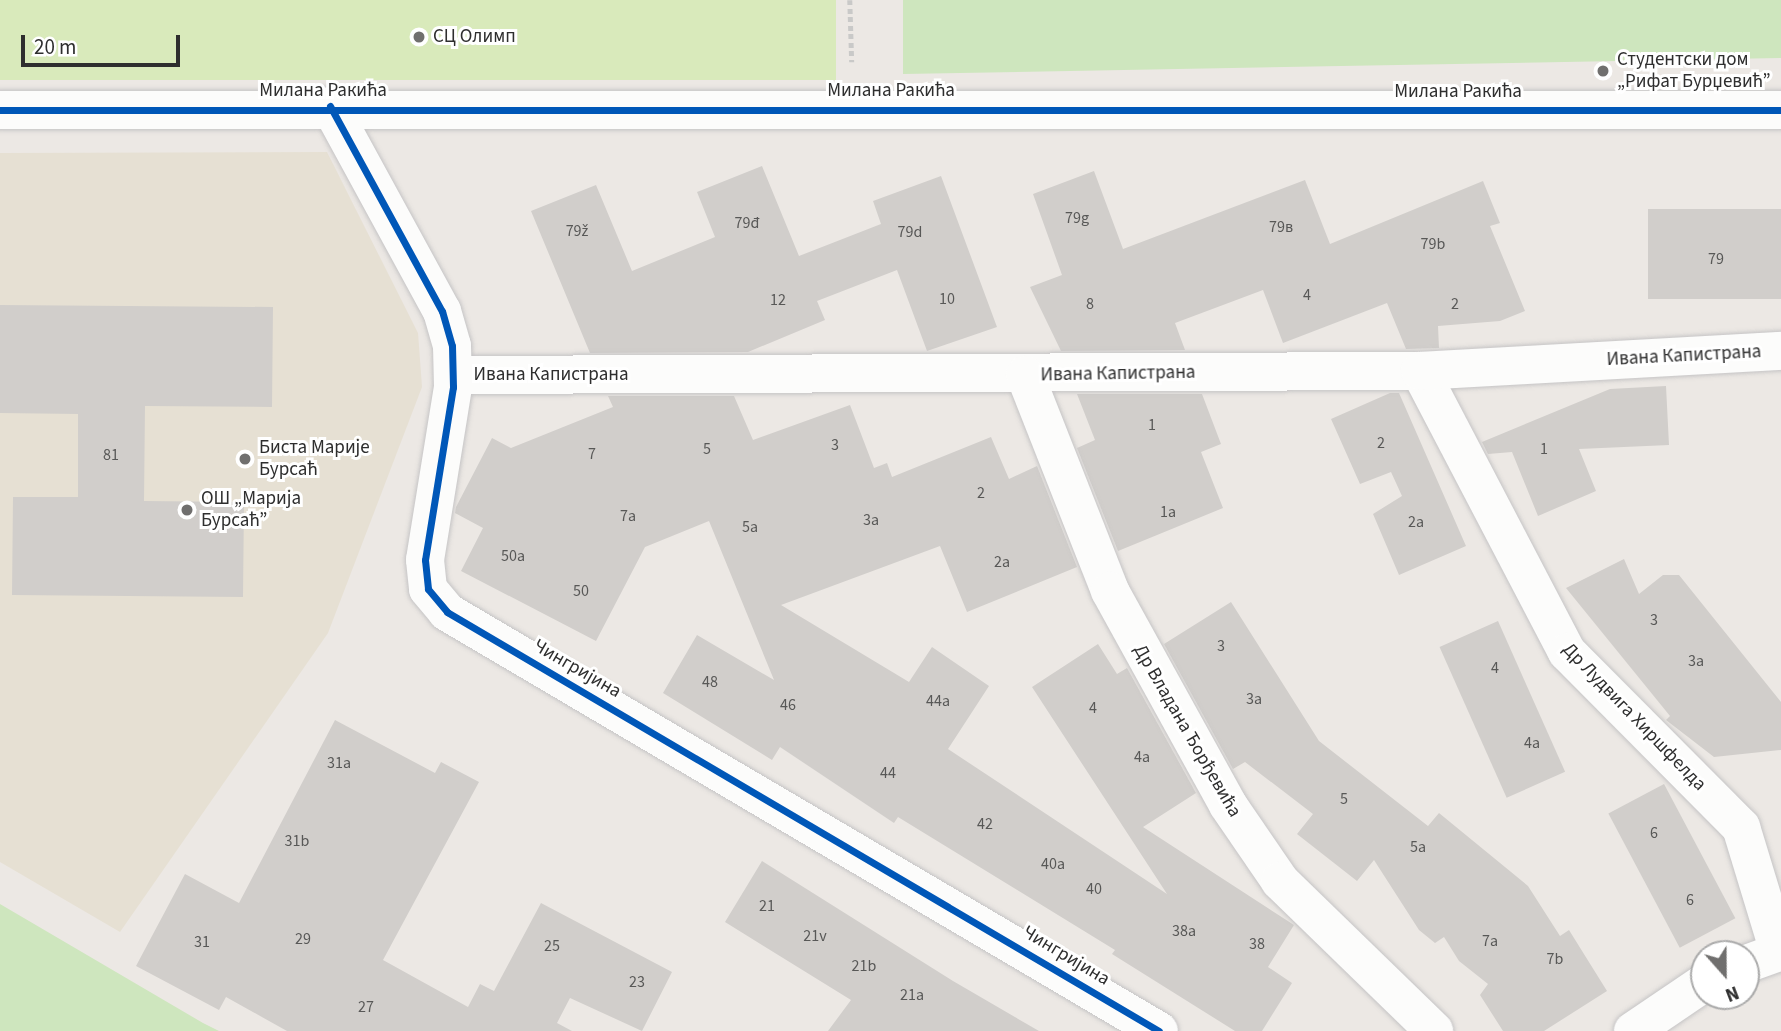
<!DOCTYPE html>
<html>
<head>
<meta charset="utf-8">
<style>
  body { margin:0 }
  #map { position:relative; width:1781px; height:1031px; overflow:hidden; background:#ece8e4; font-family:"Source Sans 3",sans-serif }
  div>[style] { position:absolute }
  .education>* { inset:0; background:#e6e0d3 }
  .green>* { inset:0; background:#cee6be }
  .pitch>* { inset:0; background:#d9eabb; transform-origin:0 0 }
  .building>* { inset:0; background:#d1cecb; transform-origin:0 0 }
  .path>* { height:4.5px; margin-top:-2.25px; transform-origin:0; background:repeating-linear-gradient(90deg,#c9c9c8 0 5px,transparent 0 8.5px) }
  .roads { filter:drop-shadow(0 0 2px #c5c4c5) drop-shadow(0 0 2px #c5c4c5) }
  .minor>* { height:38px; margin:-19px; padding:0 19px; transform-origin:19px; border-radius:19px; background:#fcfcfb }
  .cycleway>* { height:7px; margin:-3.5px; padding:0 3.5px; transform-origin:3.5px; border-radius:3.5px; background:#0057b8 }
  .dots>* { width:19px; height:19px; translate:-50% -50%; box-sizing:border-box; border:4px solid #fff; border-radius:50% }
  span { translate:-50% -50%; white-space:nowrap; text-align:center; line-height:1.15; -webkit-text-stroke:6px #fff; paint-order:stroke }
  .number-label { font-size:16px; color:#585857 }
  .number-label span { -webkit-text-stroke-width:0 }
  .poi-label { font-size:19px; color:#2e2e2e }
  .left { translate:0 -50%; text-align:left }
  .street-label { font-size:19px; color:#2e2e2e }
  .north { position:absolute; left:1690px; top:940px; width:70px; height:70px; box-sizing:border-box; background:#fff; border:2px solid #ababab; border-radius:50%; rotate:159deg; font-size:19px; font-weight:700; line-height:28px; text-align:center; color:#2e2e2e }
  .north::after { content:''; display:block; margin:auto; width:24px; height:32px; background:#706f6e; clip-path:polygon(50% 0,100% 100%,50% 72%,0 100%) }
  .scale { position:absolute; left:21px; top:35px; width:159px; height:32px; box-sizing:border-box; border:4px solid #2e2e2e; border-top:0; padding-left:9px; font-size:21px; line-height:24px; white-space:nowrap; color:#2e2e2e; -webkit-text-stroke:5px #fff; paint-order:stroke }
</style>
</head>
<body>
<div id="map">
  <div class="education">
    <i style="clip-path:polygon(327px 152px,418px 333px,422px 387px,328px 633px,120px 932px,0 862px,0 153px)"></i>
  </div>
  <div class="green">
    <i style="clip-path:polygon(903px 0,1781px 0,1781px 58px,903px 74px)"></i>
    <i style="clip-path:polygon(0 904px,203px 1023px,219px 1031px,0 1031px)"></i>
  </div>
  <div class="pitch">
    <i style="left:0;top:0;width:836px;height:80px"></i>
  </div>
  <div class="building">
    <i style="clip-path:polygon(762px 166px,799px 256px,881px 224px,873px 201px,941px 176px,997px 327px,927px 351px,897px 270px,817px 301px,825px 320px,748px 352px,590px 353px,531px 211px,596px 185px,632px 271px,715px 237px,697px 192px)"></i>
    <i style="clip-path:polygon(1094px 171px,1123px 249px,1305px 180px,1330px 244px,1483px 181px,1500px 223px,1490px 226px,1525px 311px,1500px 321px,1438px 326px,1439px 348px,1406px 349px,1387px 303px,1283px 343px,1263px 290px,1175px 323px,1185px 350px,1061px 351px,1030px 287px,1062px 275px,1033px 194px)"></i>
    <i style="left:1781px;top:209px;width:90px;height:133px;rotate:90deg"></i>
    <i style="clip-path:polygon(0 305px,273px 307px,272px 407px,145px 406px,144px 501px,244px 502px,243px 597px,12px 595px,13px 497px,78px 497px,78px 414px,0 413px)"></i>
    <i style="clip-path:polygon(1666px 386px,1669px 445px,1579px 449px,1596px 491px,1538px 516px,1512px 452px,1488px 454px,1482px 442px,1610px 389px)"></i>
    <i style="clip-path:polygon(1390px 393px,1399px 393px,1466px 546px,1399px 575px,1373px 514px,1402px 496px,1391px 472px,1360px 484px,1331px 419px)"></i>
    <i style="clip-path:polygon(1077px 394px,1202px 394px,1221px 444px,1201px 452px,1223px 508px,1118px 551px,1077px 448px,1095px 440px)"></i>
    <i style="clip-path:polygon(608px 396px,734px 396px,753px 440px,850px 405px,874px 468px,887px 463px,892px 477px,991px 437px,1009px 479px,1037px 466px,1077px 567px,967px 612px,940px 546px,781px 605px,909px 682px,932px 647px,989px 686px,948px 749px,1167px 894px,1032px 687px,1098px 644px,1117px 674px,1127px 668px,1196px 793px,1143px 827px,1294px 925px,1268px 967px,1292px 983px,1262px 1031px,1235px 1031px,1112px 954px,1115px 950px,898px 817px,894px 823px,780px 747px,772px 760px,663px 693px,697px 635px,774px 680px,709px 521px,645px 547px,596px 641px,461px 571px,483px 528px,455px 513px,456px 507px,492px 438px,511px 448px,613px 407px)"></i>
    <i style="clip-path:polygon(1624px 559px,1639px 594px,1663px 575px,1679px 575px,1781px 702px,1781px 750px,1714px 757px,1666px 720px,1670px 716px,1566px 588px)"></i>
    <i style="clip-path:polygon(1231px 602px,1319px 741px,1428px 826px,1439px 813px,1528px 886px,1560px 936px,1569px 930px,1607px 991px,1544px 1031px,1503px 1031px,1480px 995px,1488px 984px,1459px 961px,1444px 937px,1435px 943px,1419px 930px,1374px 860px,1357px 881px,1297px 834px,1313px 814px,1245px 762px,1233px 769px,1164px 644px)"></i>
    <i style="left:1498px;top:621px;width:165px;height:64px;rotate:66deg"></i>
    <i style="clip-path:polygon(335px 720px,435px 773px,441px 762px,479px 782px,383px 960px,468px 1007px,480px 984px,494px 991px,541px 903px,672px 972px,642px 1031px,570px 998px,557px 1023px,572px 1031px,287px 1031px,226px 997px,219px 1010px,136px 966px,185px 874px,239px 903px)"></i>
    <i style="left:1664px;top:784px;width:152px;height:63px;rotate:62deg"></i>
    <i style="clip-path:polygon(762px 861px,953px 981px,1039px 1031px,828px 1031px,851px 1000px,725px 922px)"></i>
  </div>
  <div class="path">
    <i style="left:850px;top:0;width:62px;rotate:88.2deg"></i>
  </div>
  <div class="roads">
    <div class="minor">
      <i style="left:330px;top:106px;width:234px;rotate:61.4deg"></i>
      <i style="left:442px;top:311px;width:36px;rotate:74deg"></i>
      <i style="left:452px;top:346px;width:41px;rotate:88.6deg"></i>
      <i style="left:453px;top:387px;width:175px;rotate:99.2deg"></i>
      <i style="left:425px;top:560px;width:29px;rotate:84deg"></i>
      <i style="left:428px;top:589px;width:30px;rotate:50deg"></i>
      <i style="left:447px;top:612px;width:826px;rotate:30.48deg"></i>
      <i style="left:0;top:110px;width:1781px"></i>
      <i style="left:1420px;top:371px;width:317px;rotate:62.4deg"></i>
      <i style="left:1567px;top:652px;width:247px;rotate:45.2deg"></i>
      <i style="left:1741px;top:827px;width:131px;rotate:73.1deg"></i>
      <i style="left:454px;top:375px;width:966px;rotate:-0.24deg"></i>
      <i style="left:1420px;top:371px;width:362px;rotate:-3.2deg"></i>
      <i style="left:1025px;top:375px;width:232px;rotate:68.5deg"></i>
      <i style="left:1110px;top:591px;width:244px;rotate:61.1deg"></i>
      <i style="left:1228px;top:805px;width:92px;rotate:55.6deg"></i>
      <i style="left:1280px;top:881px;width:215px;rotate:44.2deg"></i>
      <i style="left:1746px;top:964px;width:37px;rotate:-20deg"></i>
      <i style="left:1633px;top:1031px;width:86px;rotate:-34.1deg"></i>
    </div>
  </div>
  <div class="cycleway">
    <i style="left:330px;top:106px;width:234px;rotate:61.4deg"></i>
    <i style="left:442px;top:311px;width:36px;rotate:74deg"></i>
    <i style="left:452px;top:346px;width:41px;rotate:88.6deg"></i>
    <i style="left:453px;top:387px;width:175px;rotate:99.2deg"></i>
    <i style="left:425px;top:560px;width:29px;rotate:84deg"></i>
    <i style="left:428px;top:589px;width:30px;rotate:50deg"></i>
    <i style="left:447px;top:612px;width:826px;rotate:30.48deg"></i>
    <i style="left:0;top:110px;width:1781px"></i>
  </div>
  <div class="dots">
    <i style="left:419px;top:37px;background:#706f6e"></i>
    <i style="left:1603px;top:71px;background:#706f6e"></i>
    <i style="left:245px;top:459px;background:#706f6e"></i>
    <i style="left:187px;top:510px;background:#706f6e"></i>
  </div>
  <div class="number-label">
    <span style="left:1077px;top:218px">79g</span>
    <span style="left:747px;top:223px">79đ</span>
    <span style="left:1281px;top:227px">79в</span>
    <span style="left:577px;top:231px">79ž</span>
    <span style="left:910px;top:232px">79d</span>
    <span style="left:1433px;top:244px">79b</span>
    <span style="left:1716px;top:259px">79</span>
    <span style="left:1307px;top:295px">4</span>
    <span style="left:947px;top:299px">10</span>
    <span style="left:778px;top:300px">12</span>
    <span style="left:1090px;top:304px">8</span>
    <span style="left:1455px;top:304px">2</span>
    <span style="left:1152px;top:425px">1</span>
    <span style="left:1381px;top:443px">2</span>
    <span style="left:835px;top:445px">3</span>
    <span style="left:707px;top:449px">5</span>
    <span style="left:1544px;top:449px">1</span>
    <span style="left:592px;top:454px">7</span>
    <span style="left:111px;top:455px">81</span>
    <span style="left:981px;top:493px">2</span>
    <span style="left:1168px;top:512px">1a</span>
    <span style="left:628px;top:516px">7a</span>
    <span style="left:871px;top:520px">3a</span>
    <span style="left:1416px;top:522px">2a</span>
    <span style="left:750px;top:527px">5a</span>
    <span style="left:513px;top:556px">50a</span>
    <span style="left:1002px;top:562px">2a</span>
    <span style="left:581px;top:591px">50</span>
    <span style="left:1654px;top:620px">3</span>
    <span style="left:1221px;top:646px">3</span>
    <span style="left:1696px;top:661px">3a</span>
    <span style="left:1495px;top:668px">4</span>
    <span style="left:710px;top:682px">48</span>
    <span style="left:1254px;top:699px">3a</span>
    <span style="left:938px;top:701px">44a</span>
    <span style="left:788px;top:705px">46</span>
    <span style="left:1093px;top:708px">4</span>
    <span style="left:1532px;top:743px">4a</span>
    <span style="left:1142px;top:757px">4a</span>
    <span style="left:339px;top:763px">31a</span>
    <span style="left:888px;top:773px">44</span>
    <span style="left:1344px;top:799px">5</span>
    <span style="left:985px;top:824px">42</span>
    <span style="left:1654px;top:833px">6</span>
    <span style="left:297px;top:841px">31b</span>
    <span style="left:1418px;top:847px">5a</span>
    <span style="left:1053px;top:864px">40a</span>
    <span style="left:1094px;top:889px">40</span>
    <span style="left:1690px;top:900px">6</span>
    <span style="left:767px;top:906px">21</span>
    <span style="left:1184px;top:931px">38a</span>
    <span style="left:815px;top:936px">21v</span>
    <span style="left:303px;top:939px">29</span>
    <span style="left:1490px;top:941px">7a</span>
    <span style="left:202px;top:942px">31</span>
    <span style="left:1257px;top:944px">38</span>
    <span style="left:552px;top:946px">25</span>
    <span style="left:1555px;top:959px">7b</span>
    <span style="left:864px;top:966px">21b</span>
    <span style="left:637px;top:982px">23</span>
    <span style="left:912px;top:995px">21a</span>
    <span style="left:366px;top:1007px">27</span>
  </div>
  <div class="poi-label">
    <span class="left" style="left:433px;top:37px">СЦ Олимп</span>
    <span class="left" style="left:1617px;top:71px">Студентски дом<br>„Рифат Бурџевић”</span>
    <span class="left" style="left:259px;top:459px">Биста Марије<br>Бурсаћ</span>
    <span class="left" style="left:201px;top:510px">ОШ „Марија<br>Бурсаћ”</span>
  </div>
  <div class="street-label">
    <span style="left:323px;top:91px">Милана Ракића</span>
    <span style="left:891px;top:91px">Милана Ракића</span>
    <span style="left:1458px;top:92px">Милана Ракића</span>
    <span style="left:1684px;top:356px;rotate:-3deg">Ивана Капистрана</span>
    <span style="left:1118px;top:374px;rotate:-1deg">Ивана Капистрана</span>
    <span style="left:551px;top:375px">Ивана Капистрана</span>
    <span style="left:577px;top:669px;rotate:30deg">Чингријина</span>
    <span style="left:1634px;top:717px;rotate:46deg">Др Лудвига Хиршфелда</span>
    <span style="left:1187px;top:731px;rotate:60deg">Др Владана Ђорђевића</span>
    <span style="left:1066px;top:956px;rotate:31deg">Чингријина</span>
  </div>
  <div class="north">N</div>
  <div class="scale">20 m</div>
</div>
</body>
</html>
